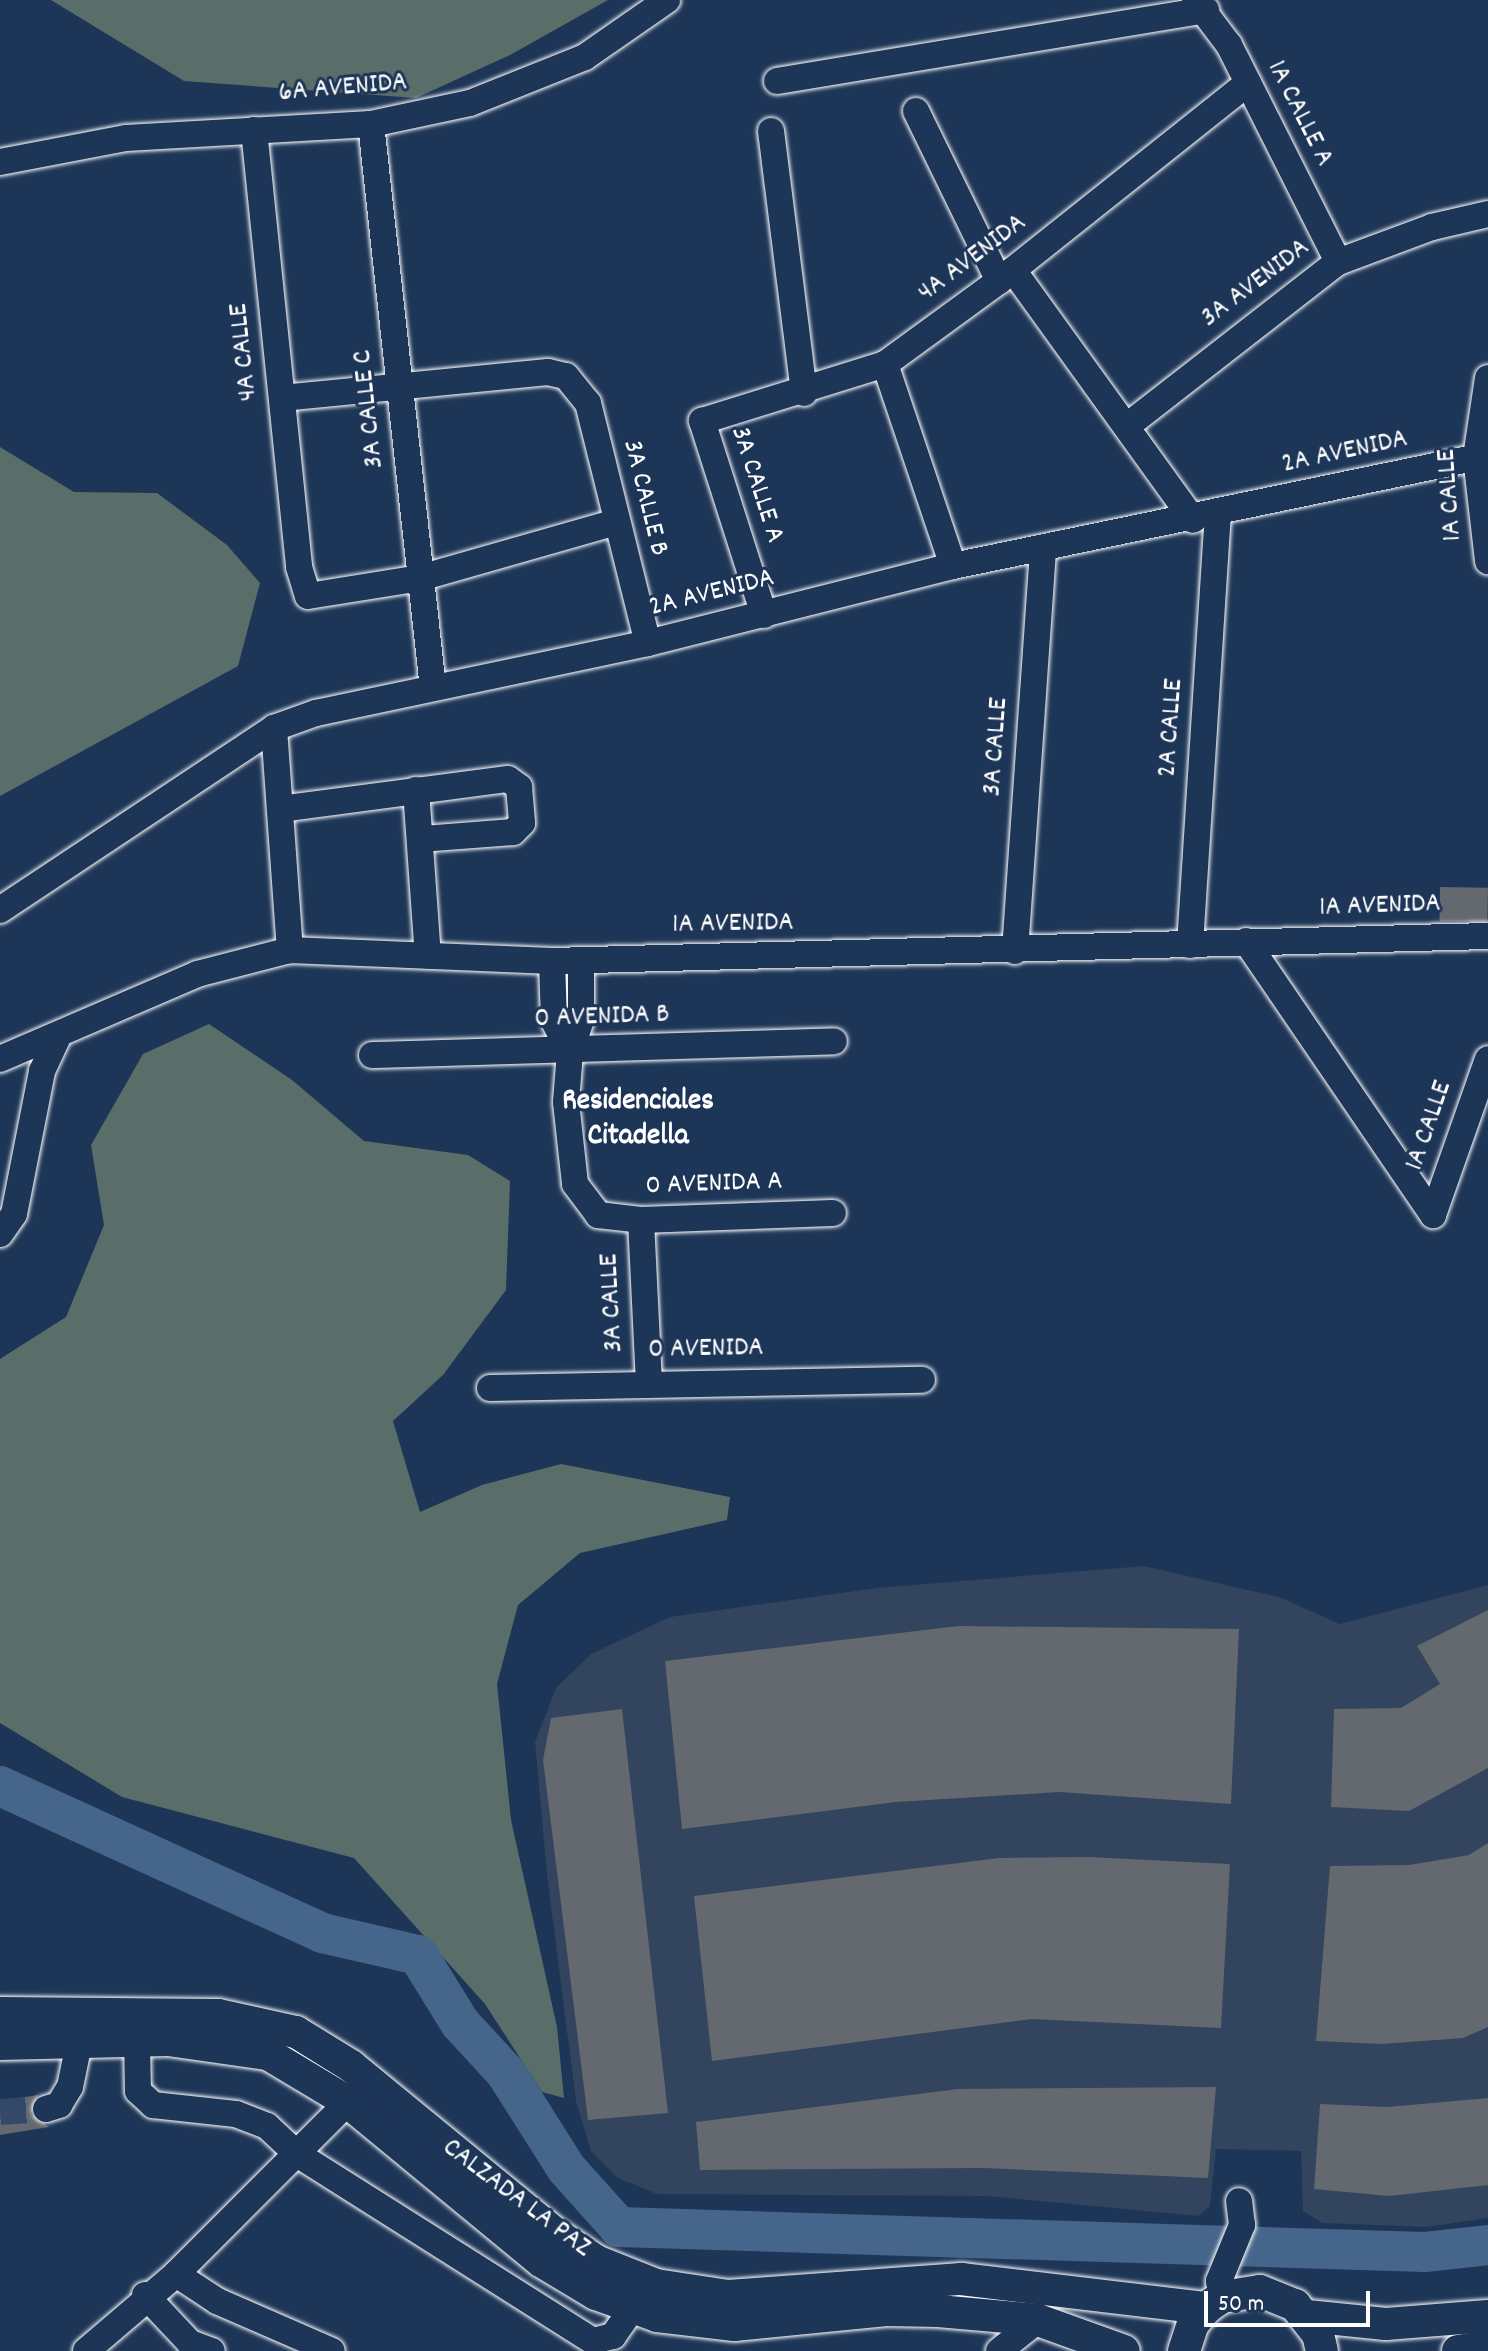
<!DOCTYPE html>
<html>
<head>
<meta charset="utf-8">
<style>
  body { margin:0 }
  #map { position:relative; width:1488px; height:2351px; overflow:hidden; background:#1d3557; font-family:Dekko,sans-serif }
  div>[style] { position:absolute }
  .built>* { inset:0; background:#32445e }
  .green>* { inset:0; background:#5a6e69 }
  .river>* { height:40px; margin:-20px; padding:0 20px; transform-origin:20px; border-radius:20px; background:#45658a }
  .building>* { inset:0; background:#64686f; transform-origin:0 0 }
  .minor-tunnel>* { height:26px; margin-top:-13px; transform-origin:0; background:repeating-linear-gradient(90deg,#344968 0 26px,transparent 0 39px) }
  .roads { filter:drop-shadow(0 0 2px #fff) drop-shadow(0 0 2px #fff) }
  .minor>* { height:26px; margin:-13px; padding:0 13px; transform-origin:13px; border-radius:13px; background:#1d3557 }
  .major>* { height:32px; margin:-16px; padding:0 16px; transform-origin:16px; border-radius:16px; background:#1d3557 }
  span { translate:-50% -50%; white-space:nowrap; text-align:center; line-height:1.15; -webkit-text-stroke:6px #1d3557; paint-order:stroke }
  .street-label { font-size:28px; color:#fff }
  .neighbourhood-label { font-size:30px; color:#fff; font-weight:700 }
  .scale { position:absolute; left:1204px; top:2291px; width:166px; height:36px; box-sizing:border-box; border:4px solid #fff; border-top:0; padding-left:10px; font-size:24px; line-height:28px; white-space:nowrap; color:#fff; -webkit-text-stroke:6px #1d3557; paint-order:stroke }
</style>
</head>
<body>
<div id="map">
  <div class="built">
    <i style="clip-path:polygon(1144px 1566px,1279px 1597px,1340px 1624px,1488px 1585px,1488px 2218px,1427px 2227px,1322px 2223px,1303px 2211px,1301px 2151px,1216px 2149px,1210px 2206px,1199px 2216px,986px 2196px,657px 2194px,618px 2178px,591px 2151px,576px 2101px,547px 1875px,535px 1742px,556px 1688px,591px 1654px,670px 1617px,877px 1588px)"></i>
  </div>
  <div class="green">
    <i style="clip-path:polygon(51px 0,608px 0,510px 55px,416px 98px,184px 81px)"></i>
    <i style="clip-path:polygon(0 447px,74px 492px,157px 493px,227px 545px,260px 583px,238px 666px,0 796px)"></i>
    <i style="clip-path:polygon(209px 1024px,292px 1080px,364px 1141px,468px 1155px,510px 1181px,506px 1290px,443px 1375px,393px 1421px,420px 1512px,482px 1485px,561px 1464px,730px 1497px,727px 1520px,580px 1553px,518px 1605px,497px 1684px,511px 1820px,557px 2027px,564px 2098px,542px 2092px,485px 2004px,354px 1858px,122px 1797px,0 1723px,0 1359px,66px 1317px,104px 1225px,91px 1145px,143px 1054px)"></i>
  </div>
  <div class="river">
    <i style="left:0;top:1786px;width:354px;rotate:24.5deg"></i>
    <i style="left:322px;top:1933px;width:98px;rotate:12.9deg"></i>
    <i style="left:418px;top:1955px;width:80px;rotate:58.3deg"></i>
    <i style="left:460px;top:2023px;width:68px;rotate:47.4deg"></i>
    <i style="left:506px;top:2073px;width:112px;rotate:57.7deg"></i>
    <i style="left:566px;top:2168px;width:79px;rotate:48.1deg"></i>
    <i style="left:619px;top:2227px;width:806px;rotate:1.78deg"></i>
    <i style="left:1425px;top:2252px;width:63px;rotate:-6.3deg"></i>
  </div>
  <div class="building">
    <i style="left:1440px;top:887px;width:48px;height:34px;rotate:1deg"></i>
    <i style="clip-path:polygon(1488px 1610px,1488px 1768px,1409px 1811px,1331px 1807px,1334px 1709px,1401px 1708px,1440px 1684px,1417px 1646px)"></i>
    <i style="clip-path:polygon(958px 1626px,1239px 1629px,1231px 1804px,1059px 1792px,896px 1802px,682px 1829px,665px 1661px)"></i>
    <i style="clip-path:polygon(622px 1709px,668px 2113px,588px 2120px,543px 1760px,551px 1718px)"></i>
    <i style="clip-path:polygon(1488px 1843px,1488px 2027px,1463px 2038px,1382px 2044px,1316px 2041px,1330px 1866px,1409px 1865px,1469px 1855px)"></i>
    <i style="clip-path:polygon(1089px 1857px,1230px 1864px,1221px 2028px,1032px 2019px,712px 2061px,694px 1896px,999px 1858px)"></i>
    <i style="clip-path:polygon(1216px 2087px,1208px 2178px,983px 2168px,700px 2170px,696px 2122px,958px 2089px)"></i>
    <i style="clip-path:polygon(38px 2095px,31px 2114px,49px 2127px,0 2135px,0 2101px)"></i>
    <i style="clip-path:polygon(1488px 2098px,1488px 2185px,1389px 2196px,1314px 2189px,1320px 2104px,1387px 2107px)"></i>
  </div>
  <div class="minor-tunnel">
    <i style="left:0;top:2112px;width:46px;rotate:-3.7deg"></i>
  </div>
  <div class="roads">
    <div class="minor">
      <i style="left:1195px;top:0;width:56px;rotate:52.9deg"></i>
      <i style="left:1229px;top:45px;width:243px;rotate:63.3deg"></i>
      <i style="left:777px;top:81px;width:435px;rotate:-9.4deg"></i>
      <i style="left:916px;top:111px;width:189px;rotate:64deg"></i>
      <i style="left:371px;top:124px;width:567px;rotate:83.73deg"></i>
      <i style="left:254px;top:130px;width:439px;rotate:84.1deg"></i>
      <i style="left:299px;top:567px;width:30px;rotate:73deg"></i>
      <i style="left:308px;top:596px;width:113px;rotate:-9.1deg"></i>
      <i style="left:420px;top:578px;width:205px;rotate:-15.9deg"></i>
      <i style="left:771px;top:131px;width:264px;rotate:82.8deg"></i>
      <i style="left:0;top:162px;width:128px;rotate:-10.8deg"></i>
      <i style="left:126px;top:138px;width:245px;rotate:-3.3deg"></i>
      <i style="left:371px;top:124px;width:101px;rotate:-12deg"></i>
      <i style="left:470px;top:103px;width:124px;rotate:-21.8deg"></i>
      <i style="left:585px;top:57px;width:100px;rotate:-34.8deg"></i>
      <i style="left:1013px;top:270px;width:308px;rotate:54.2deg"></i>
      <i style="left:885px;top:364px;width:213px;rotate:71.4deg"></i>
      <i style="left:1488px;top:378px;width:80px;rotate:98.6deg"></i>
      <i style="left:1476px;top:457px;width:105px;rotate:83.4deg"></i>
      <i style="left:282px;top:398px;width:267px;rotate:-5.6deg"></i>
      <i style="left:548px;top:372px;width:18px;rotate:13deg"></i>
      <i style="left:566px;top:376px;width:35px;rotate:51deg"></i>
      <i style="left:588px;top:403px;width:247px;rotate:76deg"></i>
      <i style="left:1127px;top:426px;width:267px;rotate:-37.9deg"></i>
      <i style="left:1338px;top:262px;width:100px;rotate:-20.4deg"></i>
      <i style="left:1432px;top:227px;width:57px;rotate:-13.1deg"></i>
      <i style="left:764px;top:615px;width:204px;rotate:-107.7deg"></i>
      <i style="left:702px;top:421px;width:192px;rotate:-17.3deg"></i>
      <i style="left:885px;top:364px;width:141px;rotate:-36.1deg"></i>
      <i style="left:999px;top:281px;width:318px;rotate:-38.5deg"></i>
      <i style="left:274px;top:728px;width:223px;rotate:85.9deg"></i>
      <i style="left:416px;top:790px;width:166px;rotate:85.9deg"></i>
      <i style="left:280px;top:809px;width:230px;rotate:-7.5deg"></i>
      <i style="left:508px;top:779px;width:14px;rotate:36deg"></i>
      <i style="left:519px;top:787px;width:36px;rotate:85deg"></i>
      <i style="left:522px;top:823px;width:13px;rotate:135deg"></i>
      <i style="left:513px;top:832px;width:90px;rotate:175.6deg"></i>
      <i style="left:0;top:910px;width:329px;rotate:-33.6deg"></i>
      <i style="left:274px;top:728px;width:45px;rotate:-19.7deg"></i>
      <i style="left:316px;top:713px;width:339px;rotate:-11.9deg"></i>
      <i style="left:648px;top:643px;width:315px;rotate:-14.2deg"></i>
      <i style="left:953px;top:566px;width:546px;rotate:-11.72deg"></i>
      <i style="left:1246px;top:941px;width:332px;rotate:55.7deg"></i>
      <i style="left:1190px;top:945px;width:432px;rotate:-86.3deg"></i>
      <i style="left:1015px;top:951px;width:404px;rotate:-86deg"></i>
      <i style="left:552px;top:961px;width:60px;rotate:88.1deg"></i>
      <i style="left:554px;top:1021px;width:35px;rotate:63deg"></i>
      <i style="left:570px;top:1052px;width:50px;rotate:94.6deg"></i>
      <i style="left:566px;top:1102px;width:82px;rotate:83.7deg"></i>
      <i style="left:575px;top:1184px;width:39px;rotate:53deg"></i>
      <i style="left:598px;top:1215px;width:43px;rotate:6.6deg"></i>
      <i style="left:641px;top:1220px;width:192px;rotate:-2.1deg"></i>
      <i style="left:570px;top:1052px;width:34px;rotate:-71deg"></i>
      <i style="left:581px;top:1020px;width:60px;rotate:-90deg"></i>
      <i style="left:372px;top:1055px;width:462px;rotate:-1.7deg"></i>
      <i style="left:0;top:1059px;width:215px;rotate:-23.3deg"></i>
      <i style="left:197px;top:974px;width:96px;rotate:-14.5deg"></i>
      <i style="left:290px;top:950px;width:262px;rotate:2.4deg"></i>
      <i style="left:552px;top:961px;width:936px;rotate:-1.53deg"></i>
      <i style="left:1433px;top:1215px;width:165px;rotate:-70.6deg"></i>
      <i style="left:641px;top:1220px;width:162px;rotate:87.2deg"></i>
      <i style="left:0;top:1234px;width:24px;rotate:-55deg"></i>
      <i style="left:14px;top:1214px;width:146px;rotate:-78.9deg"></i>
      <i style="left:42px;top:1071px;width:40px;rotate:-65deg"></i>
      <i style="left:490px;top:1388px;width:432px;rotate:-1.1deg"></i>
      <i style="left:137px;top:2040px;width:51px;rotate:88.9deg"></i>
      <i style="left:138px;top:2091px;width:21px;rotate:43deg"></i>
      <i style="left:153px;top:2105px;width:83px;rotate:6.2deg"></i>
      <i style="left:236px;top:2114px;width:33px;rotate:21deg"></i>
      <i style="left:267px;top:2126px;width:41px;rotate:43deg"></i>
      <i style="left:297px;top:2154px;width:350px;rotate:32.3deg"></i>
      <i style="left:593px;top:2341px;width:21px;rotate:-14deg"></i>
      <i style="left:613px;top:2336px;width:33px;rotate:-55deg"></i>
      <i style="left:46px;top:2109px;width:14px;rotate:-17deg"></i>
      <i style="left:59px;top:2105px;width:21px;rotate:-59deg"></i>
      <i style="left:70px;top:2087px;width:45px;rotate:-78.4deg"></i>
      <i style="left:176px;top:2274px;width:49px;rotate:33.4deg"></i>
      <i style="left:217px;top:2301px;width:125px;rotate:23.5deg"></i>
      <i style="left:145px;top:2295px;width:66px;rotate:46.8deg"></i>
      <i style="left:190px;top:2343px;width:23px;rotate:20deg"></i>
      <i style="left:1222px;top:2297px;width:16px;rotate:-101deg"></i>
      <i style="left:1219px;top:2281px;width:61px;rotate:-67.7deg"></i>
      <i style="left:1242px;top:2225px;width:24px;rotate:-97deg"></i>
      <i style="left:86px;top:2351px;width:118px;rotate:-40.5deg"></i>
      <i style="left:176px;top:2274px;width:243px;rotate:-45deg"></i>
      <i style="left:999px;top:2351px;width:50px;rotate:-38.5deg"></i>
    </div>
    <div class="major">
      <i style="left:0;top:2013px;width:218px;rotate:0.5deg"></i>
      <i style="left:218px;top:2015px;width:80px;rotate:12.3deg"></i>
      <i style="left:296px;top:2032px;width:65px;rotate:31.7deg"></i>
      <i style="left:351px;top:2066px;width:261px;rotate:39.4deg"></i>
      <i style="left:553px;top:2232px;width:52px;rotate:34deg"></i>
      <i style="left:596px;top:2261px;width:65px;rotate:21.8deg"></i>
      <i style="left:656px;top:2285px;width:73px;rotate:8.7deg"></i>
      <i style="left:728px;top:2296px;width:234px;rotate:-4.2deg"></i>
      <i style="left:961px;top:2279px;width:247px;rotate:6.8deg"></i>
      <i style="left:0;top:2044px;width:168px;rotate:-1.4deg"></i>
      <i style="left:168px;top:2040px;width:101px;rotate:8deg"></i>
      <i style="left:268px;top:2054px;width:93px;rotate:31deg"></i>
      <i style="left:348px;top:2102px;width:250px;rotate:39.5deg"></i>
      <i style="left:541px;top:2261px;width:64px;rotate:31deg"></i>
      <i style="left:596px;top:2294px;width:65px;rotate:19.8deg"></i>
      <i style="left:657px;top:2316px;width:78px;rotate:6.7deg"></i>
      <i style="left:734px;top:2325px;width:153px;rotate:-5.6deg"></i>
      <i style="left:886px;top:2310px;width:52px;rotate:1.1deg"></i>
      <i style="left:938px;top:2311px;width:100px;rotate:5.1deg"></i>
      <i style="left:1038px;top:2320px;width:91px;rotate:19.8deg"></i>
      <i style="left:1307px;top:2316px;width:79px;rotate:5.8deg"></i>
      <i style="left:1386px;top:2324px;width:102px;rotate:-4.5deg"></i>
      <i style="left:1184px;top:2351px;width:28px;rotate:-72deg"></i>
      <i style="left:1193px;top:2324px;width:21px;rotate:-51deg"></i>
      <i style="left:1206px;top:2308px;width:19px;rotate:-35deg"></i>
      <i style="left:1222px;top:2297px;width:38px;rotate:-9deg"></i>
      <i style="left:1260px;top:2291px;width:38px;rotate:22deg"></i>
      <i style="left:1295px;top:2305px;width:37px;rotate:52deg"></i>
      <i style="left:1318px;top:2334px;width:17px;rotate:77deg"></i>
      <i style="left:1458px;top:2351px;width:30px;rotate:-9deg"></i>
    </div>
  </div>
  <div class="street-label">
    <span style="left:343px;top:89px;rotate:-5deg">6A AVENIDA</span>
    <span style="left:1299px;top:114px;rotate:63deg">1A CALLE A</span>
    <span style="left:973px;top:259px;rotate:-37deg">4A AVENIDA</span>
    <span style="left:1256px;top:284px;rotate:-37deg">3A AVENIDA</span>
    <span style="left:245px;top:352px;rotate:-96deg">4A CALLE</span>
    <span style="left:370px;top:409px;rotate:-96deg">3A CALLE C</span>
    <span style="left:1345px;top:453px;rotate:-12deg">2A AVENIDA</span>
    <span style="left:756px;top:485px;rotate:72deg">3A CALLE A</span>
    <span style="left:1451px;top:495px;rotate:-94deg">1A CALLE</span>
    <span style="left:644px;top:498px;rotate:76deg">3A CALLE B</span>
    <span style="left:712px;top:594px;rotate:-14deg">2A AVENIDA</span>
    <span style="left:1172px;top:728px;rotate:-86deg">2A CALLE</span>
    <span style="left:997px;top:747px;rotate:-86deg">3A CALLE</span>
    <span style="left:1380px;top:907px;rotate:-2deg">1A AVENIDA</span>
    <span style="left:733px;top:925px;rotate:-1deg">1A AVENIDA</span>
    <span style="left:602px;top:1018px;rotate:-2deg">0 AVENIDA B</span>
    <span style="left:1430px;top:1126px;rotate:-71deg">1A CALLE</span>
    <span style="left:714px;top:1185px;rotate:-2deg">0 AVENIDA A</span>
    <span style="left:613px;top:1303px;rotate:-93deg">3A CALLE</span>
    <span style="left:706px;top:1350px;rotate:-1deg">0 AVENIDA</span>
    <span style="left:516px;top:2199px;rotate:37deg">CALZADA LA PAZ</span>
  </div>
  <div class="neighbourhood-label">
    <span style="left:638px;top:1120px">Residenciales<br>Citadella</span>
  </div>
  <div class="scale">50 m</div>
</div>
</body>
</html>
